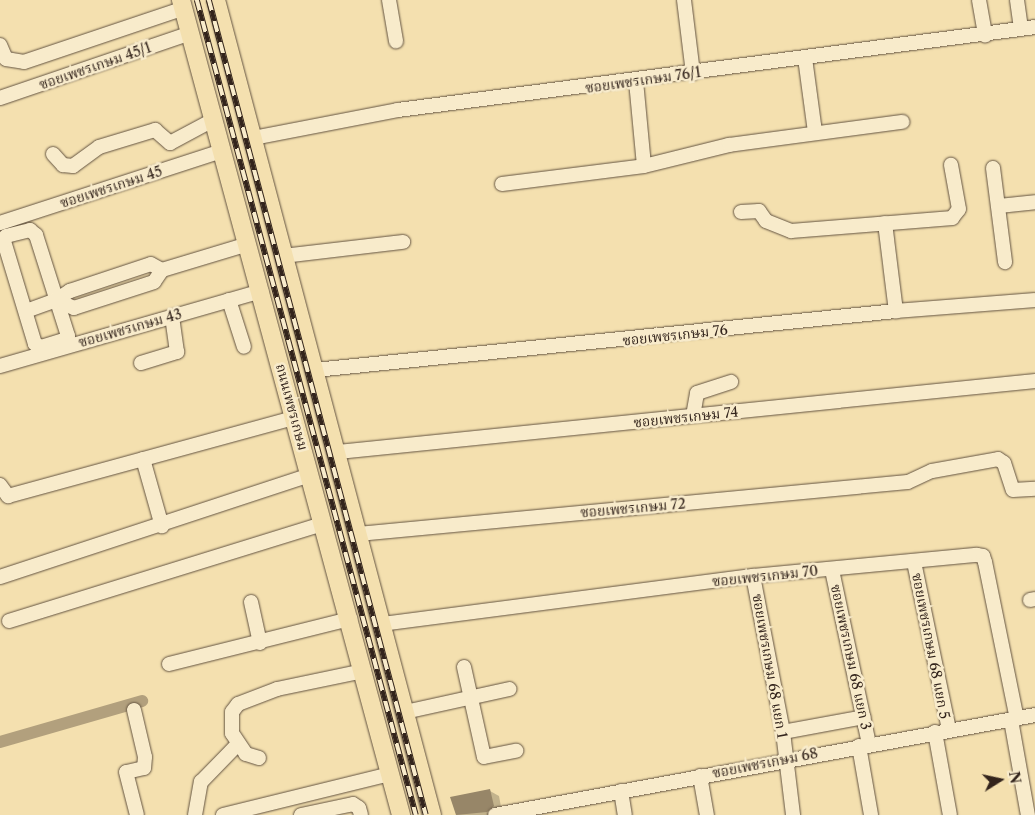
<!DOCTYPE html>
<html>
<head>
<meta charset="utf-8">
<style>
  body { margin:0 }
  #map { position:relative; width:1035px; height:815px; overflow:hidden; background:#f4e0af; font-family:"Libre Caslon Text","Noto Serif Thai",serif }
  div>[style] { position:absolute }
  .shadow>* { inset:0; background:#0003 }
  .canal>* { height:12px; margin:-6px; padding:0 6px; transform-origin:6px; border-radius:6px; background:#b2a07d }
  .building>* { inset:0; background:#978668 }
  .roads { filter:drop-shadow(0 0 1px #635341) drop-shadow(0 0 1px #635341) }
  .minor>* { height:14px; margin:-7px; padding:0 7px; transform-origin:7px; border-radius:7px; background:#f8ebcb }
  .major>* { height:18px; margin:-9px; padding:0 9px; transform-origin:9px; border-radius:9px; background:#f4e0af }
  .rail>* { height:5.5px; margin-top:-2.75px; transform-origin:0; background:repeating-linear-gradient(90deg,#f8ebcb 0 11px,#33241c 0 22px); box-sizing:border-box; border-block:1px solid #33241c }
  span { translate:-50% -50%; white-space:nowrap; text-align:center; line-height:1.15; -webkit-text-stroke:5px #f8ebcb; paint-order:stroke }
  .street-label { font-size:14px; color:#33241c }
  .north { position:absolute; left:975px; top:755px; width:50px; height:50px; -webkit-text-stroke:4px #f8ebcb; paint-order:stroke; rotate:80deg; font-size:14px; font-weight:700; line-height:20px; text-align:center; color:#33241c }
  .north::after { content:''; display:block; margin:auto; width:18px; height:22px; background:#33241c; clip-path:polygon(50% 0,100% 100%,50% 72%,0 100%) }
</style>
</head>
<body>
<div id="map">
  <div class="shadow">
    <i style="clip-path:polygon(490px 791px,499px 796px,502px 812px,499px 815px,457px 815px,452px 798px)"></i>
  </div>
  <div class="canal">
    <i style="left:0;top:742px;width:148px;rotate:-16.1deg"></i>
  </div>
  <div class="building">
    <i style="clip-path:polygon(490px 789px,494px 806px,487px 812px,456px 815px,450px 797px)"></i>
  </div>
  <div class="roads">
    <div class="minor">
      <i style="left:389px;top:0;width:42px;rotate:80.3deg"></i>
      <i style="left:684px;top:0;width:74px;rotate:83deg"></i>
      <i style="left:979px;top:0;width:36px;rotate:80deg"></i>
      <i style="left:1017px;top:0;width:29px;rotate:82deg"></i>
      <i style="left:0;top:45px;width:15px;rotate:67deg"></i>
      <i style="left:6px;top:59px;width:18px;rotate:9deg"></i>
      <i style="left:24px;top:62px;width:169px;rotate:-18.6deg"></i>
      <i style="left:805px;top:58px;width:75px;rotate:82.3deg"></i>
      <i style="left:636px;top:81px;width:85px;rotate:84.6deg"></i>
      <i style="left:0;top:98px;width:202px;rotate:-18.8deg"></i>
      <i style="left:253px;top:138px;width:148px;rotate:-10.9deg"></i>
      <i style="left:398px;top:110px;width:642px;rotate:-7.42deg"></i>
      <i style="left:53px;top:154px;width:15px;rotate:48deg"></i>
      <i style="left:63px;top:165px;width:10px;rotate:6deg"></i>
      <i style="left:73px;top:166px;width:32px;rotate:-36deg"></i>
      <i style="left:99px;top:147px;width:59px;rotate:-16.9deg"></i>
      <i style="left:155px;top:130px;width:20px;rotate:41deg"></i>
      <i style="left:170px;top:143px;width:49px;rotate:-28.1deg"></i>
      <i style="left:993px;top:168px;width:95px;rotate:82.7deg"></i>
      <i style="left:502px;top:184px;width:143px;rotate:-7.2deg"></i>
      <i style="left:644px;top:166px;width:88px;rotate:-13.9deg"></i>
      <i style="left:729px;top:145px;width:175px;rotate:-7.6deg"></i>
      <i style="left:999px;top:206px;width:36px;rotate:-6deg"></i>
      <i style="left:741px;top:212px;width:18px;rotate:-3deg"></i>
      <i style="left:759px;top:211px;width:12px;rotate:55deg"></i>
      <i style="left:766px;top:221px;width:27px;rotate:22deg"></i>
      <i style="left:791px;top:231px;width:162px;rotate:-4.6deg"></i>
      <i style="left:952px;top:218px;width:11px;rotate:-52deg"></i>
      <i style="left:959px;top:209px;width:45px;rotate:-100.3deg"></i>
      <i style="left:0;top:223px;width:232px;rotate:-18deg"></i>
      <i style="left:885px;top:223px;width:89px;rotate:82.9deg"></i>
      <i style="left:30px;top:230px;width:8px;rotate:40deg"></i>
      <i style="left:36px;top:235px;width:106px;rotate:72.4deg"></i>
      <i style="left:68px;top:336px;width:3px;rotate:108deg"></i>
      <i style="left:67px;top:339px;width:27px;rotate:163deg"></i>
      <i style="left:41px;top:347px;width:7px;rotate:-153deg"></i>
      <i style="left:35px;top:344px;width:108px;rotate:-106.8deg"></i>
      <i style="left:4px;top:241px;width:5px;rotate:-68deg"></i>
      <i style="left:6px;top:236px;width:25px;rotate:-14deg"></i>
      <i style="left:283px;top:256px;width:121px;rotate:-6.7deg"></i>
      <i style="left:151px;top:264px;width:13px;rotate:29deg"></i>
      <i style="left:162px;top:270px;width:14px;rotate:124deg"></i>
      <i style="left:154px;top:282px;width:84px;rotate:162deg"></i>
      <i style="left:74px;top:308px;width:20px;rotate:-156deg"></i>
      <i style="left:56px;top:300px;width:17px;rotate:-33deg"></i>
      <i style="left:70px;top:291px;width:85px;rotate:-18.4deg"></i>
      <i style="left:162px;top:270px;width:90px;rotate:-16.8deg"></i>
      <i style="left:229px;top:300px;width:49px;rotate:72.3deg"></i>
      <i style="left:26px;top:311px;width:32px;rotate:-20deg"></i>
      <i style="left:141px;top:363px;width:38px;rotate:-17deg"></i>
      <i style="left:177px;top:352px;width:36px;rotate:-98deg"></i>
      <i style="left:0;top:366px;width:272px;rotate:-16deg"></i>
      <i style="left:315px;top:370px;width:584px;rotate:-5.8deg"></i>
      <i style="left:896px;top:311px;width:139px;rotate:-4.5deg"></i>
      <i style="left:693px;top:416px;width:23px;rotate:-80deg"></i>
      <i style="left:697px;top:393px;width:36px;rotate:-18deg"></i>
      <i style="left:338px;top:452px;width:701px;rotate:-5.82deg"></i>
      <i style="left:143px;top:459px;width:70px;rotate:74.2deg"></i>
      <i style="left:0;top:485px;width:14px;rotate:54deg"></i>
      <i style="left:8px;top:496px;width:296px;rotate:-15.3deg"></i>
      <i style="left:358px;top:534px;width:552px;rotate:-5.4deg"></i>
      <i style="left:908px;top:482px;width:26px;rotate:-25deg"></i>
      <i style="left:932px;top:471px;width:67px;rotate:-10.3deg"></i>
      <i style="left:998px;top:459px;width:7px;rotate:34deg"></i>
      <i style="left:1004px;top:463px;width:28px;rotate:72deg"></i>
      <i style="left:1013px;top:490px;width:22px;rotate:-3deg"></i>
      <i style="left:914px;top:562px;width:172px;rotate:78.2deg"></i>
      <i style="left:832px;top:570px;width:178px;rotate:78deg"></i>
      <i style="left:753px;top:576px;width:159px;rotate:79.1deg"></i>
      <i style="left:783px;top:732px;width:84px;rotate:83.1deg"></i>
      <i style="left:0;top:577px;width:326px;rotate:-18.2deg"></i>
      <i style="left:1030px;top:600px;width:5px;rotate:-11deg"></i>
      <i style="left:251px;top:602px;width:42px;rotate:77.6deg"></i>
      <i style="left:9px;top:621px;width:328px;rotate:-17.2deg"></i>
      <i style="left:382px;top:624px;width:374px;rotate:-7.4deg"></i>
      <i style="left:753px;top:576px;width:225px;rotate:-5.4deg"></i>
      <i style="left:977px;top:555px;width:6px;rotate:9deg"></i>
      <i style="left:983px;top:556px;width:6px;rotate:72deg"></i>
      <i style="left:985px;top:562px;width:160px;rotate:78.5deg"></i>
      <i style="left:169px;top:664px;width:187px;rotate:-14deg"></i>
      <i style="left:464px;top:667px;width:92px;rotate:77.5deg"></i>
      <i style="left:484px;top:757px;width:33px;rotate:-11deg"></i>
      <i style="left:134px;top:710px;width:48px;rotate:76.8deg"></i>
      <i style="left:145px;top:757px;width:11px;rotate:95deg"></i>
      <i style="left:144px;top:768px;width:18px;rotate:167deg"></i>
      <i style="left:126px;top:772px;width:44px;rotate:75.7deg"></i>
      <i style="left:405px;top:712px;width:107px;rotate:-12.4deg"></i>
      <i style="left:1011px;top:720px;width:97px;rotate:79.9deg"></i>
      <i style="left:783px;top:732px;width:82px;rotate:-10.5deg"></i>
      <i style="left:935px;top:732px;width:84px;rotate:79.8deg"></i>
      <i style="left:859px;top:746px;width:70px;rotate:80.1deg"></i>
      <i style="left:259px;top:758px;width:14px;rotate:-163deg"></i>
      <i style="left:246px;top:754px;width:25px;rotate:-124deg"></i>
      <i style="left:232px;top:733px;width:21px;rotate:-90deg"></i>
      <i style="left:232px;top:712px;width:10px;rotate:-53deg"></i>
      <i style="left:238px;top:704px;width:42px;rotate:-21deg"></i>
      <i style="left:277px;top:689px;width:89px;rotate:-11.7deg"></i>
      <i style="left:700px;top:776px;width:40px;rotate:80deg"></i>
      <i style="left:621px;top:791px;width:24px;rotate:81deg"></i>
      <i style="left:195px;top:815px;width:34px;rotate:-80deg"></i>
      <i style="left:201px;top:782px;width:53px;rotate:-45.8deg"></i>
      <i style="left:223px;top:815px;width:172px;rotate:-13.8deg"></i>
      <i style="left:301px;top:815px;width:53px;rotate:-11.9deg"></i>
      <i style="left:353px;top:804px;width:7px;rotate:34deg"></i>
      <i style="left:359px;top:808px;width:7px;rotate:74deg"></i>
      <i style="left:495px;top:815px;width:549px;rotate:-10.49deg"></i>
    </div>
    <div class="major">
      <i style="left:181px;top:0;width:844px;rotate:74.89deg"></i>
      <i style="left:216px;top:0;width:843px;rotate:75.16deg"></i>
    </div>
  </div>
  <div class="rail">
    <i style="left:197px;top:0;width:844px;rotate:74.96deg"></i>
    <i style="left:209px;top:0;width:843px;rotate:75.09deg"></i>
  </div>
  <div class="street-label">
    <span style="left:95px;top:66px;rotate:-19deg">ซอยเพชรเกษม 45/1</span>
    <span style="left:643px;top:80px;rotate:-8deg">ซอยเพชรเกษม 76/1</span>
    <span style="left:111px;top:187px;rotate:-18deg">ซอยเพชรเกษม 45</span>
    <span style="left:130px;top:328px;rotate:-16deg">ซอยเพชรเกษม 43</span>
    <span style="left:675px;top:335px;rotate:-6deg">ซอยเพชรเกษม 76</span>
    <span style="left:292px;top:407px;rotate:75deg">ถนนเพชรเกษม</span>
    <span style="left:686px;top:417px;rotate:-6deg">ซอยเพชรเกษม 74</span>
    <span style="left:633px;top:508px;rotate:-5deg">ซอยเพชรเกษม 72</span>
    <span style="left:765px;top:576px;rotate:-6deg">ซอยเพชรเกษม 70</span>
    <span style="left:931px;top:646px;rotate:79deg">ซอยเพชรเกษม 68 แยก 5</span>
    <span style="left:851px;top:657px;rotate:78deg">ซอยเพชรเกษม 68 แยก 3</span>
    <span style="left:770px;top:666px;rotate:80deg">ซอยเพชรเกษม 68 แยก 1</span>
    <span style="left:765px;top:763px;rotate:-11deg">ซอยเพชรเกษม 68</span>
  </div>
  <div class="north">N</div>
</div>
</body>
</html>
